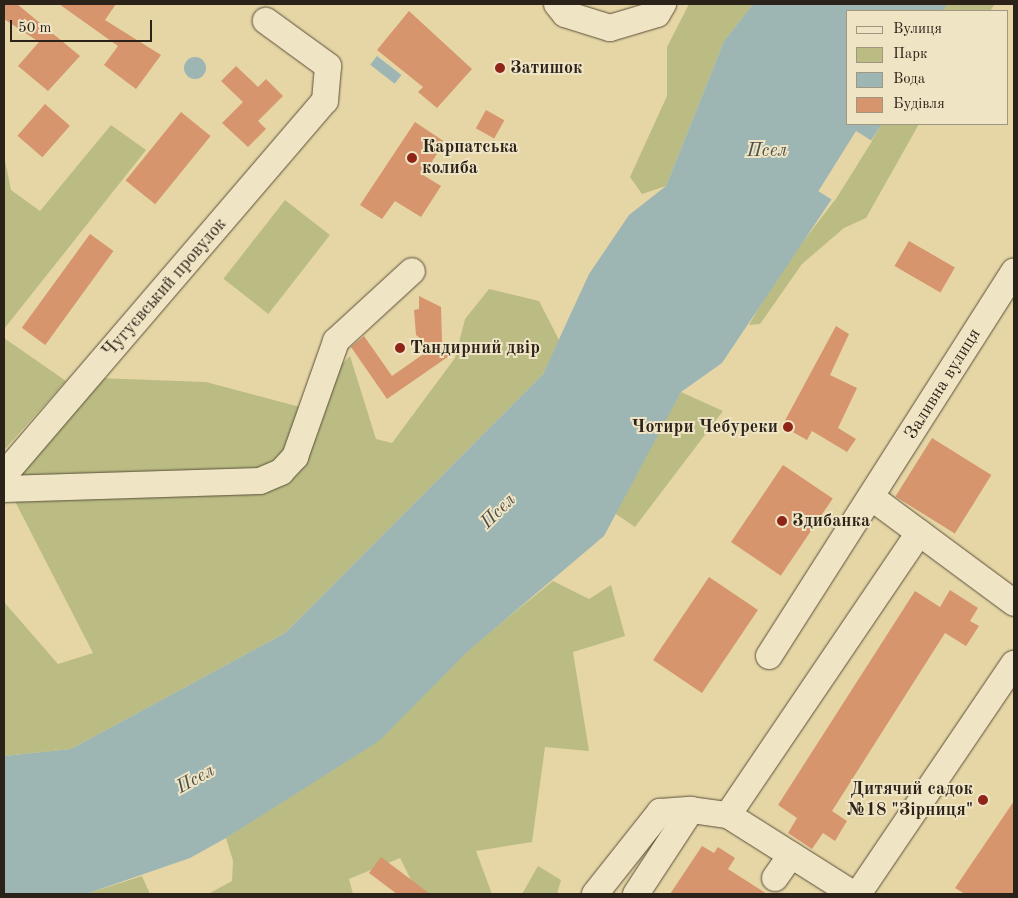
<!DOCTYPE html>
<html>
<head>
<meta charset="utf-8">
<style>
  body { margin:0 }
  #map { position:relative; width:1018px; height:898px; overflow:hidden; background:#e6d6a5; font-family:"Old Standard TT",serif }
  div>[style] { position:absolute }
  .green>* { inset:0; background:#babc83; transform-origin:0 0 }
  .water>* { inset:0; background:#9db6b4; transform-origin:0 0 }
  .round { border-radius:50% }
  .pier>* { inset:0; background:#e6d6a5; transform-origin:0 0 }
  .building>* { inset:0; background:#d6956d; transform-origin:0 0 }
  .roads { filter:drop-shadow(0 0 1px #5a4f3c) drop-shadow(0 0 1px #5a4f3c) }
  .minor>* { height:26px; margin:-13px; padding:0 13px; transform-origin:13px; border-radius:13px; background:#efe4c4 }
  .dots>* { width:14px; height:14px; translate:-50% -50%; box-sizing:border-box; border:2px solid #efe4c4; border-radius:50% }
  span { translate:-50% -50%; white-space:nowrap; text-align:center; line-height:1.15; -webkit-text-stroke:4px #efe4c4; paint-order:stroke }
  .poi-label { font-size:18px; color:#2b2219; font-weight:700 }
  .left { translate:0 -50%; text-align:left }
  .right { translate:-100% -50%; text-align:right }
  .street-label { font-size:18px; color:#2b2219 }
  .water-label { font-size:19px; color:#4d4e48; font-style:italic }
  .frame { position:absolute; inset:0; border:5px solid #2b2219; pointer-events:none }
  .legend { position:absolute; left:846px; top:10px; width:162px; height:115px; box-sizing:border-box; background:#efe4c4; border:1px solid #a19680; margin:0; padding:6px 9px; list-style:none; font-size:15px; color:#2b2219 }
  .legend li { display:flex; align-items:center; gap:10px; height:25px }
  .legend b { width:25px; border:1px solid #a19680 }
  .scale { position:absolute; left:10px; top:20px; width:142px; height:22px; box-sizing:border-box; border:2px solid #2b2219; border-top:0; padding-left:6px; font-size:15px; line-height:18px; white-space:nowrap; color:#2b2219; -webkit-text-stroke:4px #efe4c4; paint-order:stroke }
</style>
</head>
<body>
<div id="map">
  <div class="green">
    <i style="clip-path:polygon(689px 4px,753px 4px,724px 41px,666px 186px,642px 194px,630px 177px,667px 96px,667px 47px)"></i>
    <i style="clip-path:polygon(947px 4px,995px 4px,990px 11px,943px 11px)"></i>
    <i style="clip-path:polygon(882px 124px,919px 124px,866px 218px,844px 228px,802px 264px,760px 324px,749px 325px,777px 276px,834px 201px)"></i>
    <i style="clip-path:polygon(111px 125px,146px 150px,4px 329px,4px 156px,11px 190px,40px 211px)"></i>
    <i style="left:285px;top:200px;width:57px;height:100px;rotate:38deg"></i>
    <i style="clip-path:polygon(489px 289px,539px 301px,559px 340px,543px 374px,285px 633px,71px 749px,4px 756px,4px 602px,58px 664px,93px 653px,4px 480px,97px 378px,206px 382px,300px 407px,350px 356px,376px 439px,392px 443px,455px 358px,465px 319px)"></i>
    <i style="clip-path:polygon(4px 338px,66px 381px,4px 450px)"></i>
    <i style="clip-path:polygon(681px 392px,723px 411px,635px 527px,613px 512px)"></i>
    <i style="clip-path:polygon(553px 581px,589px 599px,611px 585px,625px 636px,573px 652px,589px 751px,545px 747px,532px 842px,476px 851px,492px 894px,418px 894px,400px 858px,349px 879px,353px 894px,208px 894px,232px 881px,233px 861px,226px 838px,276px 805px)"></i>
    <i style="clip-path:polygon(538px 866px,561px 880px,557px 894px,522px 894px)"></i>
    <i style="clip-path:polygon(142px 876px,150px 894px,86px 894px)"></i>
  </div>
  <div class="water">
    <i style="clip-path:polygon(753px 4px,947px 4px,943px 11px,847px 11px,847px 124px,882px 124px,722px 363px,681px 392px,604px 536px,467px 652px,379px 741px,226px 838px,190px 858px,86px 894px,4px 894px,4px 756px,71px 749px,285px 633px,543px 374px,589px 274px,629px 215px,666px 186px,724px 41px)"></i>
    <i style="left:377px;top:56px;width:31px;height:11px;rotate:38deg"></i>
    <i class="round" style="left:184px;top:57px;width:22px;height:22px"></i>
  </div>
  <div class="pier">
    <i style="left:856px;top:131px;width:19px;height:71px;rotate:32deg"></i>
  </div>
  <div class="building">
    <i style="clip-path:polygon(4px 4px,17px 4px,80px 56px,48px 91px,18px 66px,39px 42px,4px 19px)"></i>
    <i style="clip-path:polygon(59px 4px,116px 4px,105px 20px,161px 55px,136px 89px,104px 65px,118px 46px)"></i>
    <i style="clip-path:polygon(409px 11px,472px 69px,437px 108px,418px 92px,423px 87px,377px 50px)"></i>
    <i style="clip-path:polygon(236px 66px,258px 87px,266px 79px,283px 96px,258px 121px,266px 129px,248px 147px,222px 123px,243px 102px,221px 81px)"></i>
    <i style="left:45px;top:104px;width:33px;height:42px;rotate:41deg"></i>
    <i style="left:486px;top:110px;width:21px;height:21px;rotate:29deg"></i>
    <i style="left:181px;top:112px;width:38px;height:88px;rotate:39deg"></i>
    <i style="clip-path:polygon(415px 122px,445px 142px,423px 175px,441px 186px,421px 217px,395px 201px,382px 219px,360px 205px)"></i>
    <i style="left:90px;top:234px;width:29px;height:116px;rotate:36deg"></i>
    <i style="left:909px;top:241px;width:53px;height:29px;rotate:30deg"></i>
    <i style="clip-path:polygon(419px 296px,441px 307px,442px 341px,452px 354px,387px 399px,351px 347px,364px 336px,392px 376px,432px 348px,416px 335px,414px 310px,419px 309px)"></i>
    <i style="clip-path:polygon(836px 326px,849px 334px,830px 375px,857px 388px,838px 428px,856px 439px,847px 452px,812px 431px,807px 440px,782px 426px)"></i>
    <i style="left:932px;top:438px;width:70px;height:69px;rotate:32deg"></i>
    <i style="left:783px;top:465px;width:60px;height:93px;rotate:34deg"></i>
    <i style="left:709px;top:577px;width:59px;height:100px;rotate:34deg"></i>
    <i style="clip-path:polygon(950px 590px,978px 608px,970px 621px,979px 626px,966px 646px,945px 633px,832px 811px,847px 821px,835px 841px,823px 833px,812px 849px,788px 833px,797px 818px,778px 805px,915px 591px,940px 607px)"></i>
    <i style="clip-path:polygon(1014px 801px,1014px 894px,965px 894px,955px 888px)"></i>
    <i style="clip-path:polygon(702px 846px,714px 853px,718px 847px,735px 858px,728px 869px,767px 894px,670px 894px)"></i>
    <i style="clip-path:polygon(381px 857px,430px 894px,397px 894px,369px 873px)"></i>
  </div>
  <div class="roads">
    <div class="minor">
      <i style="left:557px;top:4px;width:13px;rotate:51deg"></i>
      <i style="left:565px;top:14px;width:47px;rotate:17.3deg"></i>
      <i style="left:610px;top:28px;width:49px;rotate:-16.6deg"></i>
      <i style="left:657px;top:14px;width:12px;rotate:-59deg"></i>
      <i style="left:4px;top:475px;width:493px;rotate:-49.4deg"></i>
      <i style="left:325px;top:101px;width:35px;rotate:-85deg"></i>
      <i style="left:328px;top:66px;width:77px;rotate:-144deg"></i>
      <i style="left:4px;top:489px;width:256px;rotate:-1.8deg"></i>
      <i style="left:260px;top:481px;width:23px;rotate:-23deg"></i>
      <i style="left:281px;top:472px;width:21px;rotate:-47deg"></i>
      <i style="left:295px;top:457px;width:123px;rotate:-70.5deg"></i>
      <i style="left:336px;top:341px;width:103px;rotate:-42.6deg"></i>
      <i style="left:871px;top:497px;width:178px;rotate:36.5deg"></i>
      <i style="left:769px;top:656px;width:456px;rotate:-57.5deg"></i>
      <i style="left:775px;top:878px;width:28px;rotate:-55deg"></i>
      <i style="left:595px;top:894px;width:105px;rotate:-51.6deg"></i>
      <i style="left:660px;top:812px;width:31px;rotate:-4deg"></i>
      <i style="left:636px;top:894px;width:100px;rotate:-56.8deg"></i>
      <i style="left:691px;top:810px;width:37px;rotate:8deg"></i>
      <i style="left:853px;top:894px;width:148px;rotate:-147.7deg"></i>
      <i style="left:728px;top:815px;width:341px;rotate:-55.9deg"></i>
      <i style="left:858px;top:894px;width:278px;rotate:-55.9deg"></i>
    </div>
  </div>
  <div class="dots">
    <i style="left:500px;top:68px;background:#8f2418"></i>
    <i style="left:412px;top:158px;background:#8f2418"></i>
    <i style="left:400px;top:348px;background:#8f2418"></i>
    <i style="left:788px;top:427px;background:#8f2418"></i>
    <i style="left:782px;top:521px;background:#8f2418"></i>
    <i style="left:983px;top:800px;background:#8f2418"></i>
  </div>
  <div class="poi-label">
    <span class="left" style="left:510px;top:68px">Затишок</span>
    <span class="left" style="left:422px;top:158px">Карпатська<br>колиба</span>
    <span class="left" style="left:410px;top:348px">Тандирний двір</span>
    <span class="right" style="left:778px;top:427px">Чотири Чебуреки</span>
    <span class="left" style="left:792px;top:521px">Здибанка</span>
    <span class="right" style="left:973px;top:800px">Дитячий садок<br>№18 "Зірниця"</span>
  </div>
  <div class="street-label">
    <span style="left:165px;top:288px;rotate:-49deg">Чугуєвський провулок</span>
    <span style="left:943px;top:384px;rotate:-58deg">Заливна вулиця</span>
  </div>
  <div class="water-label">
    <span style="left:767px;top:152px">Псел</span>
    <span style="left:499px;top:512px;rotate:-45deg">Псел</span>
    <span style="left:196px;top:780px;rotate:-29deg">Псел</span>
  </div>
  <div class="frame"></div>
  <ul class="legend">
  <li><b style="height:6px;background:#efe4c4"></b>Вулиця</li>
  <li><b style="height:14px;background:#babc83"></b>Парк</li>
  <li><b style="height:14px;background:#9db6b4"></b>Вода</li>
  <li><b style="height:14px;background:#d6956d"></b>Будівля</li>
  </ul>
  <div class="scale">50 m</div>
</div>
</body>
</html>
